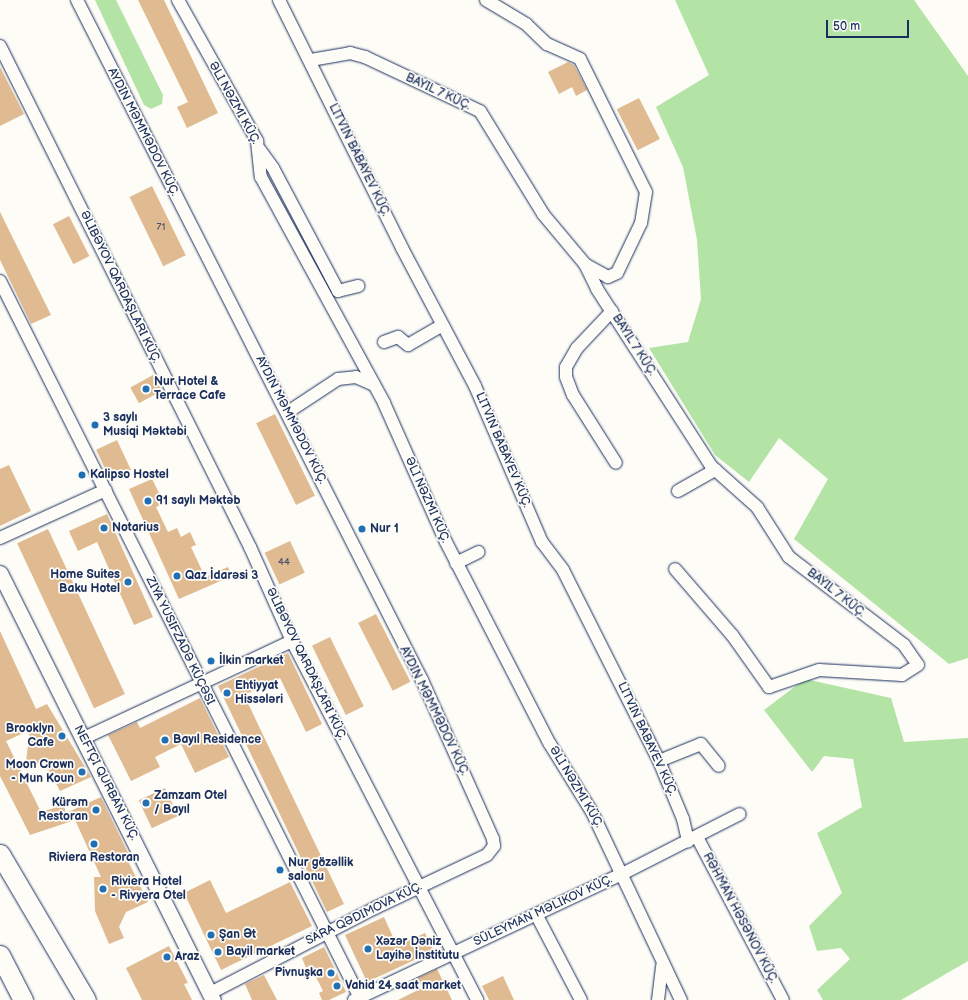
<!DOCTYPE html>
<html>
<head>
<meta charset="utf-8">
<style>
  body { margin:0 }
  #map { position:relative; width:968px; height:1000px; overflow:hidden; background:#fdfcf7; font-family:"Balsamiq Sans",sans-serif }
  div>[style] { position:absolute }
  .green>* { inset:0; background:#b3e4a5 }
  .building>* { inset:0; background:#e0bb91; transform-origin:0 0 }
  .roads { filter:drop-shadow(0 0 1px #1b2f5e) drop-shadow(0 0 1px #1b2f5e) }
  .minor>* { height:12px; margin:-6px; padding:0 6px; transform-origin:6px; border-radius:6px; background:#fdfcf7 }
  .tertiary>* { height:15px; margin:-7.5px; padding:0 7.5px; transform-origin:7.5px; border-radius:7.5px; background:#fdfcf7 }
  .trunk>* { height:19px; margin:-9.5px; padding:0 9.5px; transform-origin:9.5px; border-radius:9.5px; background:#fdfcf7 }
  .dots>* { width:11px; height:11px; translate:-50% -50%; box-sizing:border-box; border:2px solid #fdfcf7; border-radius:50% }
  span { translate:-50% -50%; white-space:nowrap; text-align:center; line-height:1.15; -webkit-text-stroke:3.5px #fdfcf7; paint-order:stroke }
  .number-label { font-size:10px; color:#4c526b }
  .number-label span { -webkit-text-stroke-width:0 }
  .street-label { font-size:12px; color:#1b2f5e }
  .poi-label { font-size:12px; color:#1b2f5e; font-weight:700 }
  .left { translate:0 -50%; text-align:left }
  .right { translate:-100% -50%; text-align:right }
  .scale { position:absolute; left:826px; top:20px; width:83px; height:18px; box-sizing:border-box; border:2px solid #1b2f5e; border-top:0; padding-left:5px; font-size:12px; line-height:14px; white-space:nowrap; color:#1b2f5e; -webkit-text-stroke:3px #fdfcf7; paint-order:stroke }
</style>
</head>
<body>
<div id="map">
  <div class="green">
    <i style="clip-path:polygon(95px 0,116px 0,163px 95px,162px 104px,151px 109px,144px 105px)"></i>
    <i style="clip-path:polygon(675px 0,914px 0,968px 76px,968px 658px,949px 664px,794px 539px,828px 479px,779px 438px,749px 482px,715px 455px,649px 348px,688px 342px,701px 299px,697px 240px,683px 167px,656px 107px,709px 75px)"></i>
    <i style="clip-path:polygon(805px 679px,891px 698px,904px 742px,968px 738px,968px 961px,901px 1000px,823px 1000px,817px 990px,850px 959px,841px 948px,817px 951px,809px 926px,842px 893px,817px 833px,862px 807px,853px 759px,824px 756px,812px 772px,764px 710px)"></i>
  </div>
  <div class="building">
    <i style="clip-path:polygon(138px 0,164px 0,218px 113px,187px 128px,177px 107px,188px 102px)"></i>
    <i style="clip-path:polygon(568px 62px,574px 65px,587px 90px,576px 96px,572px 87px,559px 94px,548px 72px)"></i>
    <i style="clip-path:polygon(0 67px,24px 114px,0 126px)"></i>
    <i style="left:639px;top:98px;width:46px;height:25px;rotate:63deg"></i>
    <i style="left:152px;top:186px;width:77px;height:25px;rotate:64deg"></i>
    <i style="clip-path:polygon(0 212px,51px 315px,31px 324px,0 260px)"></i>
    <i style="left:69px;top:216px;width:45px;height:18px;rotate:63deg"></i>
    <i style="left:153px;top:375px;width:18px;height:26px;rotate:61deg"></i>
    <i style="left:275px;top:414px;width:91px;height:21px;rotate:64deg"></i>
    <i style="left:117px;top:440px;width:33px;height:23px;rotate:65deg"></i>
    <i style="clip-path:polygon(9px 465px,31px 511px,0 526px,0 469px)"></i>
    <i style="clip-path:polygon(152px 479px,164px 503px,156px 507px,168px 532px,177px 528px,181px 537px,190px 532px,196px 545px,191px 547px,205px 577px,228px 567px,232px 576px,179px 599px,129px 489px)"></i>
    <i style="clip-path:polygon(107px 514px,153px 617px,134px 625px,97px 542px,78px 551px,69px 531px)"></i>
    <i style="left:48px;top:529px;width:182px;height:34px;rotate:65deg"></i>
    <i style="left:290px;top:541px;width:35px;height:28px;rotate:65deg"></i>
    <i style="left:376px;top:614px;width:76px;height:20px;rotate:63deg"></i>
    <i style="clip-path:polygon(0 631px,36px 709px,47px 704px,91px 777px,60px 791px,44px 761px,25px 769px,30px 730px,6px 741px,41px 812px,64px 805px,66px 813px,101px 797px,131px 859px,128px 861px,148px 902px,126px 912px,119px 927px,124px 938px,109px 944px,95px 911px,94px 877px,101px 877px,75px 820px,30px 835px,0 776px)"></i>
    <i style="left:330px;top:637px;width:77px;height:20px;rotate:64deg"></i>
    <i style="clip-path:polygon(288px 653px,322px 724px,306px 732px,280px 678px,244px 695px,344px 904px,327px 912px,218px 686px)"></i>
    <i style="clip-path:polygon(200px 698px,229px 757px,195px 773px,181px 744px,155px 757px,160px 767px,131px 781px,108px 735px,137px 722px,140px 728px)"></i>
    <i style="left:165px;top:788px;width:31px;height:29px;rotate:65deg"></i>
    <i style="clip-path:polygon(210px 880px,226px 913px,290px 882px,312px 926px,221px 970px,184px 893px)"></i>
    <i style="clip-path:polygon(384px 917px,397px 946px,425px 933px,434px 951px,367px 982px,345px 935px)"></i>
    <i style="clip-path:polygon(169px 946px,188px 983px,184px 984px,192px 1000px,142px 1000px,126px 968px)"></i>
    <i style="clip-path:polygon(324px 947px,346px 992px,329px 1000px,322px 1000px,319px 993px,323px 991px,310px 965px,306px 968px,302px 958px)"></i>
    <i style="clip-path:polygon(437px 969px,452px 1000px,398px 1000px,422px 988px,418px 978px)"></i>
    <i style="clip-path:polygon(264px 975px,277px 1000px,252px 1000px,245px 984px)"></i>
    <i style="clip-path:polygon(503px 976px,514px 1000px,489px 1000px,482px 986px)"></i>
  </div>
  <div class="roads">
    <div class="minor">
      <i style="left:77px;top:0;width:763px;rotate:63.1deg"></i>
      <i style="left:422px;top:680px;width:174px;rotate:65.9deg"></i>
      <i style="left:493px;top:839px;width:7px;rotate:82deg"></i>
      <i style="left:494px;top:846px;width:11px;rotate:128deg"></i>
      <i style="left:487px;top:855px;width:124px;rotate:154.7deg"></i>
      <i style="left:375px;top:908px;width:186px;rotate:152.7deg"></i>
      <i style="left:178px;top:0;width:162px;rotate:60.7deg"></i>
      <i style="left:257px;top:141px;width:36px;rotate:84deg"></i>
      <i style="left:261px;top:177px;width:257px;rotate:61.4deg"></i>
      <i style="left:384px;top:403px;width:152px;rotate:66deg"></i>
      <i style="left:446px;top:542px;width:227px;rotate:62.8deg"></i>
      <i style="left:550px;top:744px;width:80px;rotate:58.3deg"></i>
      <i style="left:592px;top:812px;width:208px;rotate:64.7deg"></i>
      <i style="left:279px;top:0;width:277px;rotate:63.6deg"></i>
      <i style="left:402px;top:248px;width:156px;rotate:62.1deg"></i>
      <i style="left:475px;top:386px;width:170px;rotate:66.8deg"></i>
      <i style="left:542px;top:542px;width:35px;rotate:53deg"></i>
      <i style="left:563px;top:570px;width:214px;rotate:63.3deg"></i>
      <i style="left:659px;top:761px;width:63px;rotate:67.5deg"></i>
      <i style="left:683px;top:819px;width:23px;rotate:77deg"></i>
      <i style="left:486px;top:0;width:47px;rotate:31deg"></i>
      <i style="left:526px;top:24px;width:29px;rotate:44deg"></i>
      <i style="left:547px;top:44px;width:36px;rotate:24deg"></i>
      <i style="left:580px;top:59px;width:148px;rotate:63.6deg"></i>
      <i style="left:646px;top:192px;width:31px;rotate:99deg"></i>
      <i style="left:641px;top:223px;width:55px;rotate:115.6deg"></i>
      <i style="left:617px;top:273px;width:10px;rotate:156deg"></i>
      <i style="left:608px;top:277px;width:26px;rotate:-151deg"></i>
      <i style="left:0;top:46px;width:560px;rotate:63.48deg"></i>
      <i style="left:250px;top:547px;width:103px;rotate:65.9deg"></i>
      <i style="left:292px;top:641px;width:404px;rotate:62.7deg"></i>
      <i style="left:311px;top:60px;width:40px;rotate:-10deg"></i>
      <i style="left:350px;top:53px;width:16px;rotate:15deg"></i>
      <i style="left:365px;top:57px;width:127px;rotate:25.2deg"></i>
      <i style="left:480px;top:111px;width:121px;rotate:58.5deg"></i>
      <i style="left:543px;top:214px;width:65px;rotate:50deg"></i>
      <i style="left:585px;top:264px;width:28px;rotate:64deg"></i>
      <i style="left:597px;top:289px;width:211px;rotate:57.2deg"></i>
      <i style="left:711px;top:466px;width:62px;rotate:41.7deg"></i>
      <i style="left:757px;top:507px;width:59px;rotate:57.4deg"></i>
      <i style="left:789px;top:557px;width:145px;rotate:37.4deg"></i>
      <i style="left:904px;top:645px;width:24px;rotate:55deg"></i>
      <i style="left:918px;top:665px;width:19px;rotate:148deg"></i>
      <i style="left:902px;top:675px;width:83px;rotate:-176.6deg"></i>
      <i style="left:819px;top:670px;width:53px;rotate:161.2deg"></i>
      <i style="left:769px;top:687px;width:64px;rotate:-125.4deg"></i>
      <i style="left:732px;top:635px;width:87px;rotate:-130.8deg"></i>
      <i style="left:260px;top:150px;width:22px;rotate:54deg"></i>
      <i style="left:273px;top:168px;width:139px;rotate:62.1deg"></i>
      <i style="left:338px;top:291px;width:21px;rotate:-14deg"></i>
      <i style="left:0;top:281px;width:805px;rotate:63.34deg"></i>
      <i style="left:612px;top:311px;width:51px;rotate:133.4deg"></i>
      <i style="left:577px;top:348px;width:22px;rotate:120deg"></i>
      <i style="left:566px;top:367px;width:10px;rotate:90deg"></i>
      <i style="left:566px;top:377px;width:19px;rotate:69deg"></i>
      <i style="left:573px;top:395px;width:80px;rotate:57.7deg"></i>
      <i style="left:384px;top:342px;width:15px;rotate:-20deg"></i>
      <i style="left:398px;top:337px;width:13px;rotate:39deg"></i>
      <i style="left:408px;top:345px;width:39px;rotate:-30deg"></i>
      <i style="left:288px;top:412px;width:60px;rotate:-33.4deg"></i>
      <i style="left:338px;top:379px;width:18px;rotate:-6deg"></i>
      <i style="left:356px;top:377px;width:20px;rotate:24deg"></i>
      <i style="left:678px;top:491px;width:43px;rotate:-29.6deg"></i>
      <i style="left:0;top:538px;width:116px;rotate:-24.4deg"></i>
      <i style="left:456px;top:563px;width:25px;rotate:-26deg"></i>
      <i style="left:84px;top:738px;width:230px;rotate:-25deg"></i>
      <i style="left:659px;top:761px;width:45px;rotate:-22deg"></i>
      <i style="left:701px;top:744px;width:28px;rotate:51deg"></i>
      <i style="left:697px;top:837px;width:184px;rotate:62.2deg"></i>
      <i style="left:536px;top:914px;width:97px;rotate:62.4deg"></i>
      <i style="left:354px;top:1000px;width:296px;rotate:-25.2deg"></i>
      <i style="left:622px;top:874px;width:132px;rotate:-27deg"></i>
      <i style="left:658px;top:1000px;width:35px;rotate:-83deg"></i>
    </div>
    <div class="tertiary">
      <i style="left:0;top:573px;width:477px;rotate:63.5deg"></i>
    </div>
    <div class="trunk">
      <i style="left:0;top:854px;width:169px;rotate:59.5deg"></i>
      <i style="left:0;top:955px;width:51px;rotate:62.9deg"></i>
    </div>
  </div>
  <div class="dots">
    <i style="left:146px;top:389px;background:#1f6fb2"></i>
    <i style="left:95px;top:425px;background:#1f6fb2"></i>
    <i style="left:82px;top:475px;background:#1f6fb2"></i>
    <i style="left:148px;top:501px;background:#1f6fb2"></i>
    <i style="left:104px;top:528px;background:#1f6fb2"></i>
    <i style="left:362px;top:529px;background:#1f6fb2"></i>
    <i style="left:177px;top:576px;background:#1f6fb2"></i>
    <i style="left:128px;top:582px;background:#1f6fb2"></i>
    <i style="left:211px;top:661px;background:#1f6fb2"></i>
    <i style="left:227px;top:693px;background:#1f6fb2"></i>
    <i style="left:62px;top:736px;background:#1f6fb2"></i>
    <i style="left:165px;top:740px;background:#1f6fb2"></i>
    <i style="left:82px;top:772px;background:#1f6fb2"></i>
    <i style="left:146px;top:803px;background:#1f6fb2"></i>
    <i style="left:96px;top:810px;background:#1f6fb2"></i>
    <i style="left:94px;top:844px;background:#1f6fb2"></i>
    <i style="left:280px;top:870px;background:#1f6fb2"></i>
    <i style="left:103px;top:889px;background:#1f6fb2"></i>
    <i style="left:211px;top:935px;background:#1f6fb2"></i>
    <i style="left:368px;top:949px;background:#1f6fb2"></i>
    <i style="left:218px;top:952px;background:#1f6fb2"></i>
    <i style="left:167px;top:957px;background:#1f6fb2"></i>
    <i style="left:331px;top:973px;background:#1f6fb2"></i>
    <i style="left:337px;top:986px;background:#1f6fb2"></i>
  </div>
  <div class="number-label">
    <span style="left:161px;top:228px">71</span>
    <span style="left:284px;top:563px">44</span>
  </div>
  <div class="street-label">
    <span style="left:438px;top:92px;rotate:25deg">BAYIL 7 KÜÇ.</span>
    <span style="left:234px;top:103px;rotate:61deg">ƏLI NƏZMI KÜÇ.</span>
    <span style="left:143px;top:132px;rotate:63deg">AYDIN MƏMMƏDOV KÜÇ.</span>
    <span style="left:359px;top:160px;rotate:64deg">LITVIN BABAYEV KÜÇ.</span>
    <span style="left:120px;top:287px;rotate:64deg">ƏLIBƏYOV QARDAŞLARI KÜÇ.</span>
    <span style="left:634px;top:345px;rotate:57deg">BAYIL 7 KÜÇ.</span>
    <span style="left:291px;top:420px;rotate:63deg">AYDIN MƏMMƏDOV KÜÇ.</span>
    <span style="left:503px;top:450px;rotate:67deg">LITVIN BABAYEV KÜÇ.</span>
    <span style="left:427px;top:500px;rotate:66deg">ƏLI NƏZMI KÜÇ.</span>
    <span style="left:836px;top:593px;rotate:38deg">BAYIL 7 KÜÇ.</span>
    <span style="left:180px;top:641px;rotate:64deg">ZIYA YUSIFZADƏ KÜÇƏSI</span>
    <span style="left:306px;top:664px;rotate:64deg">ƏLIBƏYOV QARDAŞLARI KÜÇ.</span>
    <span style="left:434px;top:711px;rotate:64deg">AYDIN MƏMMƏDOV KÜÇ.</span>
    <span style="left:647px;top:739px;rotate:65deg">LITVIN BABAYEV KÜÇ.</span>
    <span style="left:106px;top:783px;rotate:63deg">NEFTÇI QURBAN KÜÇ.</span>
    <span style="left:576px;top:787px;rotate:59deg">ƏLI NƏZMI KÜÇ.</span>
    <span style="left:543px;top:911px;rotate:-25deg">SÜLEYMAN MƏLIKOV KÜÇ.</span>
    <span style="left:364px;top:914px;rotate:-26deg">SARA QƏDIMOVA KÜÇ.</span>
    <span style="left:740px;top:918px;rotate:62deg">RƏHMAN HƏSƏNOV KÜÇ.</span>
  </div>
  <div class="poi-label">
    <span class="left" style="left:154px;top:389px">Nur Hotel &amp;<br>Terrace Cafe</span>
    <span class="left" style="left:103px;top:425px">3 saylı<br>Musiqi Məktəbi</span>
    <span class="left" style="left:90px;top:475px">Kalipso Hostel</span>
    <span class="left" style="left:156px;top:501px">91 saylı Məktəb</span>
    <span class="left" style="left:112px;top:528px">Notarius</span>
    <span class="left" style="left:370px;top:529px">Nur 1</span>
    <span class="right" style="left:120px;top:582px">Home Suites<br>Baku Hotel</span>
    <span class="left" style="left:185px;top:576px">Qaz İdarəsi 3</span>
    <span class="left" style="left:219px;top:661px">İlkin market</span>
    <span class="left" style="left:235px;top:693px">Ehtiyyat<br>Hissələri</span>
    <span class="right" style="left:54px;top:736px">Brooklyn<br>Cafe</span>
    <span class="left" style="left:173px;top:740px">Bayıl Residence</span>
    <span class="right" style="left:74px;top:772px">Moon Crown<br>- Mun Koun</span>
    <span class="left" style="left:154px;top:803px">Zamzam Otel<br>/ Bayıl</span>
    <span class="right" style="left:88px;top:810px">Kürəm<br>Restoran</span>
    <span style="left:94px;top:858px">Riviera Restoran</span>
    <span class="left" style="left:288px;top:870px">Nur gözəllik<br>salonu</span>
    <span class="left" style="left:111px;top:889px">Riviera Hotel<br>- Rivyera Otel</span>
    <span class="left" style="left:219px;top:935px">Şan Ət</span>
    <span class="left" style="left:376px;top:949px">Xəzər Dəniz<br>Layihə İnstitutu</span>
    <span class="left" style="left:226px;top:952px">Bayil market</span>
    <span class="left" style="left:175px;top:957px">Araz</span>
    <span class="right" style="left:323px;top:973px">Pivnuşka</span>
    <span class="left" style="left:345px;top:986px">Vahid 24 saat market</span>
  </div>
  <div class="scale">50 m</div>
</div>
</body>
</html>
